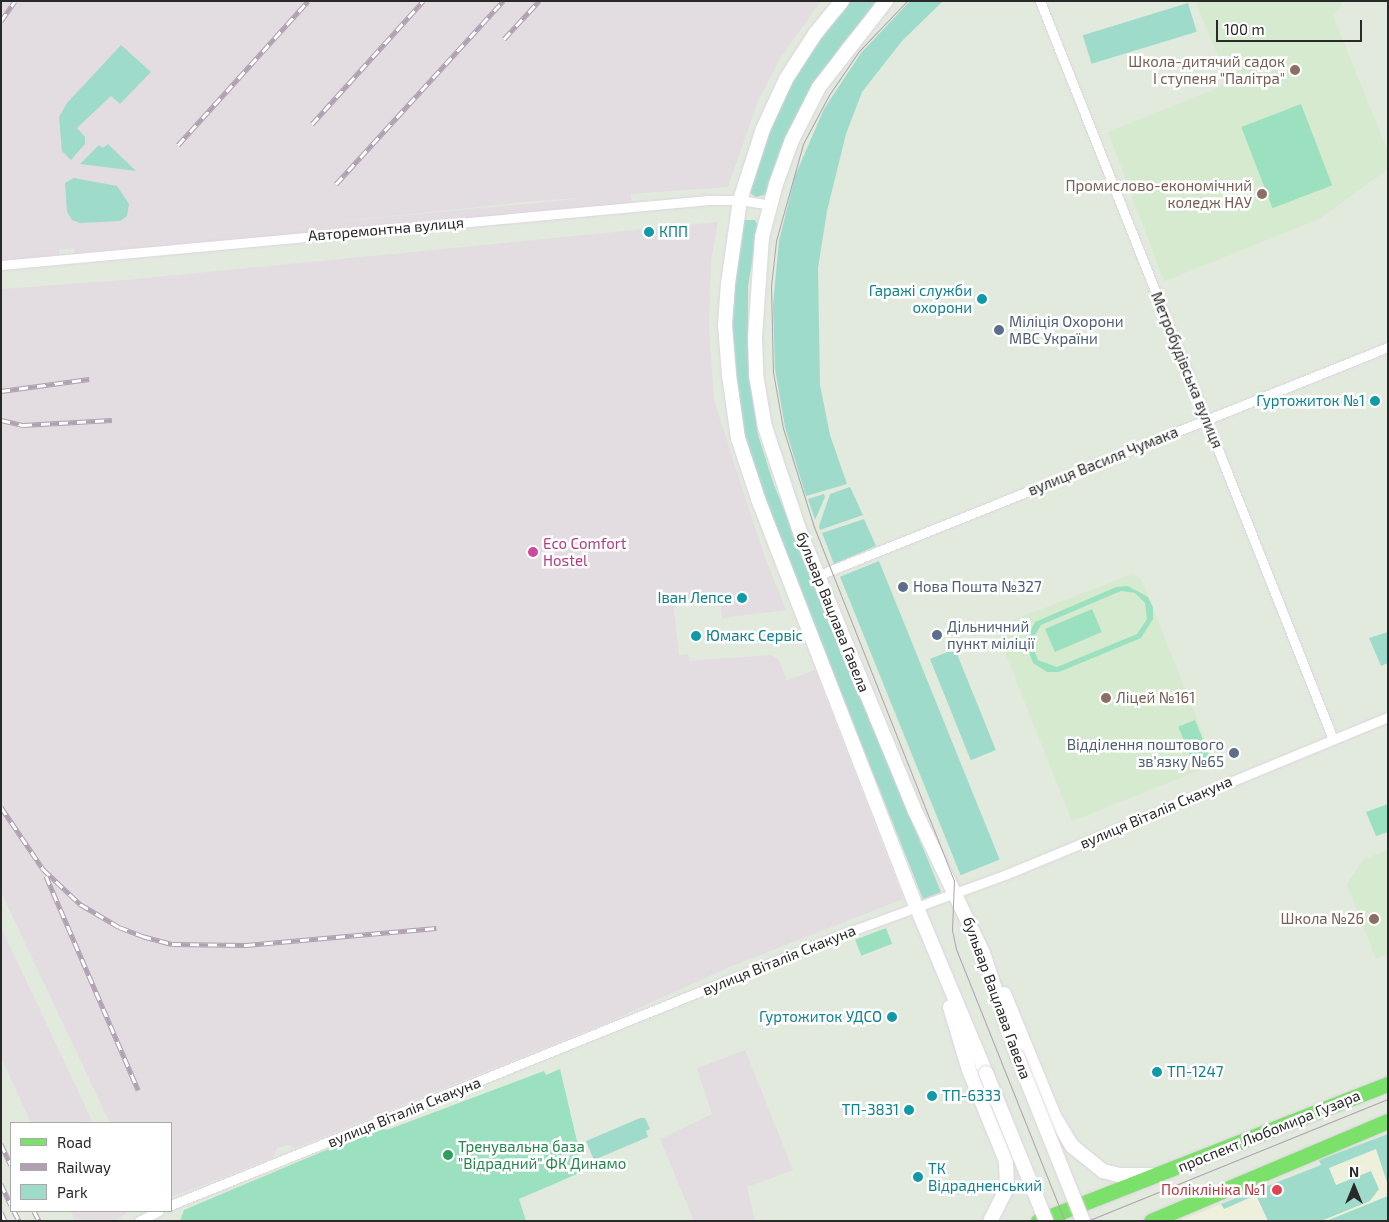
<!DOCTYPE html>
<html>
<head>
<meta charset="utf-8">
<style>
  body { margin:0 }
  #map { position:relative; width:1389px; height:1222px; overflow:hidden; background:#e1eadd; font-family:"Exo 2",sans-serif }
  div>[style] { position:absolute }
  .industrial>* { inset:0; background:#e3dde1 }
  .education>* { inset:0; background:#d5eace }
  .medical>* { inset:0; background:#eff0db }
  .green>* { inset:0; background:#9fdbcb; transform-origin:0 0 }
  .pitch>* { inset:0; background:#9ce1bf; transform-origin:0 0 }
  .roads { filter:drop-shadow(0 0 1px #dfd2e1) drop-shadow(0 0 1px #dfd2e1) }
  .minor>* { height:9px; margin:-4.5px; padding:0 4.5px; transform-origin:4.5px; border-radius:4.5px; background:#fff }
  .secondary>* { height:14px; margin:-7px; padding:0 7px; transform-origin:7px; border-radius:7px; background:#fff }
  .primary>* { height:15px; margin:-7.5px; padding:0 7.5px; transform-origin:7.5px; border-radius:7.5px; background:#7ce16a }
  .tram>* { height:1px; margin:-0.5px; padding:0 0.5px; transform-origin:0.5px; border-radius:0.5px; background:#b1a0b2 }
  .rail>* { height:5px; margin-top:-2.5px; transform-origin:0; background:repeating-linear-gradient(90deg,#fff 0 9px,#b1a0b2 0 18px); box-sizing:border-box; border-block:1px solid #b1a0b2 }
  .bridges { filter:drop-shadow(0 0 1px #dfd2e1) drop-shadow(0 0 1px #dfd2e1) }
  .secondary-bridge>* { height:14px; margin:-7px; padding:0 7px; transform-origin:7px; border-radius:7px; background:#fff }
  .dots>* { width:14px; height:14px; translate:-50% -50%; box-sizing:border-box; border:2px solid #fff; border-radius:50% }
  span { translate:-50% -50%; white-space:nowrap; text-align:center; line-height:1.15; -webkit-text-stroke:5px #fff; paint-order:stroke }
  .education-label { font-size:15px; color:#785e54 }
  .right { translate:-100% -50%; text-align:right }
  .left { translate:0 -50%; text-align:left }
  .street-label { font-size:15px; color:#292929 }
  .culture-label { font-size:15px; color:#0d838f }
  .service-label { font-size:15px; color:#4e5e75 }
  .hotel-label { font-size:15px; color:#b23c85 }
  .leisure-label { font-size:15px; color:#27864d }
  .health-label { font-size:15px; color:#be3a42 }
  .frame { position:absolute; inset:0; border:2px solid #292929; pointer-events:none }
  .legend { position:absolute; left:10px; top:1122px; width:162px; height:90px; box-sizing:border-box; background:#fff; border:1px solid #a9a9a9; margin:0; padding:6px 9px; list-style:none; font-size:15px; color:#292929 }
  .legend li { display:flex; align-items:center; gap:10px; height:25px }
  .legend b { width:25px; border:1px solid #a9a9a9 }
  .north { position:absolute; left:1329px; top:1162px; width:50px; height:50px; -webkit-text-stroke:4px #fff; paint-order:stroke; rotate:0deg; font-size:14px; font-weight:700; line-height:20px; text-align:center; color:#292929 }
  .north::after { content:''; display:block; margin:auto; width:18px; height:22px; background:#292929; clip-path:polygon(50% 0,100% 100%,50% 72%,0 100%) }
  .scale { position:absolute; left:1216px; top:20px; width:146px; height:22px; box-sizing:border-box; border:2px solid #292929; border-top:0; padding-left:6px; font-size:15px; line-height:18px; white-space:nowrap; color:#292929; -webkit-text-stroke:4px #fff; paint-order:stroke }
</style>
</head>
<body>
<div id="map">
  <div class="industrial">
    <i style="clip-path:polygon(evenodd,1px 1px,821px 1px,781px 57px,758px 101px,728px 187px,631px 194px,632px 207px,76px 262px,74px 248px,59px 250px,59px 258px,1px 267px,1px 1px,576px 198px,576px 199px,313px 224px,526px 202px,576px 198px)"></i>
    <i style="clip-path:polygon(718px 222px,711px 261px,709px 327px,714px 400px,764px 555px,786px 610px,722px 618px,720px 597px,684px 599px,676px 603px,674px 609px,679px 655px,688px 654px,689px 661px,772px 655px,779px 660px,787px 680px,815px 670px,903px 899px,727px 968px,604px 1024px,295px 1148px,288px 1145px,277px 1148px,273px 1158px,171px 1197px,171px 1123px,110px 1123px,1px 892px,1px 289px,126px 280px)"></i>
    <i style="clip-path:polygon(1px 927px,93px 1123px,31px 1123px,1px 1057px)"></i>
    <i style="clip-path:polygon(745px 1050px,793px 1170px,747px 1187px,755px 1221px,694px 1221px,660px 1139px,712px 1114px,697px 1068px)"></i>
    <i style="clip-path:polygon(71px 1211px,129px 1211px,116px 1221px,75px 1221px)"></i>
  </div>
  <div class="education">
    <i style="clip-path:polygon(1195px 1px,1344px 1px,1333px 16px,1388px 152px,1388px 169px,1319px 219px,1164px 281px,1108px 132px,1238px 80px,1228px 55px,1219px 58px)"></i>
    <i style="clip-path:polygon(1133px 574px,1141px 579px,1215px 764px,1072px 821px,997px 632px,1002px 624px)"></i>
    <i style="clip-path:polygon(1388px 850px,1388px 954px,1376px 959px,1347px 884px,1364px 859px)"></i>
  </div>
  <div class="medical">
    <i style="clip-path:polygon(1388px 1134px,1388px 1221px,1178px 1221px,1321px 1165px,1319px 1160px)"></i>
  </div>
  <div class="green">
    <i style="clip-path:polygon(848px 1px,879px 1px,842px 44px,814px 87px,767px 194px,756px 197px,748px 192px,767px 132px,791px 82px)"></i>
    <i style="clip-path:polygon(910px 1px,943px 1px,902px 41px,862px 92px,846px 134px,827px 211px,818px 268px,820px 385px,830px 435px,847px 484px,806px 496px,785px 427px,775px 369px,773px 305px,779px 241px,795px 176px,824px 109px,861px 53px)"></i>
    <i style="left:1188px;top:3px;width:30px;height:110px;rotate:73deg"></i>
    <i style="clip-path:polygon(121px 45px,151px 72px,120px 104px,111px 96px,77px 128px,85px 137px,85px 144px,71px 160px,62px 151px,59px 117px,67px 103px)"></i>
    <i style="clip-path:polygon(108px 144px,136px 171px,80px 164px,99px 145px,103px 148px)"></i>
    <i style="clip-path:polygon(74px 178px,117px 186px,129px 204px,127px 216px,120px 221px,80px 223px,72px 220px,67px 212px,65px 183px)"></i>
    <i style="clip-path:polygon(743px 220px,755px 220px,758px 226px,748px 286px,748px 333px,749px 376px,758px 435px,774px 485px,941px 892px,923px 899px,760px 489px,743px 437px,732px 332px,732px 284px)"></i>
    <i style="clip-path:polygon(850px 487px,863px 515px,820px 530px,819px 526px,830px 494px)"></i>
    <i style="clip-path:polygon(824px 494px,825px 497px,815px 520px,808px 499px)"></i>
    <i style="clip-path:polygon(864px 519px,876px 546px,834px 564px,822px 533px)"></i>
    <i style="left:879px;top:561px;width:322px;height:42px;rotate:68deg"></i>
    <i style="clip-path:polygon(1388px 632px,1388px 663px,1381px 666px,1369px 638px)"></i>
    <i style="left:955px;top:649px;width:109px;height:27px;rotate:68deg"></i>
    <i style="clip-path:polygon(640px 1118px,645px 1118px,650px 1129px,646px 1131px,648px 1137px,594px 1160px,586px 1141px)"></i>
    <i style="clip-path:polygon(1388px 1134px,1388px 1185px,1376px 1149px,1329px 1168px,1336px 1185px,1371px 1171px,1379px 1189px,1370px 1201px,1321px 1221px,1268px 1221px,1256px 1195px,1224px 1209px,1221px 1204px,1321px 1165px,1319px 1160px)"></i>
    <i style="clip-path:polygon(1388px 1196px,1388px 1221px,1326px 1221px)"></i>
  </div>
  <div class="pitch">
    <i style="left:1301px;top:104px;width:87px;height:64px;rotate:69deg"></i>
    <i style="clip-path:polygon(evenodd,1128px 586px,1148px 597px,1153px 607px,1153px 619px,1141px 638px,1059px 672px,1047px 672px,1033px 663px,1025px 642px,1035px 622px,1116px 587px,1128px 586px,1121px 591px,1135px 593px,1145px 603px,1147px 619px,1137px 634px,1057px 667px,1038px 660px,1031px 642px,1041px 625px,1121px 591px)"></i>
    <i style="left:1092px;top:609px;width:25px;height:51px;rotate:67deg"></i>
    <i style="left:1195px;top:720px;width:40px;height:18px;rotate:68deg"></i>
    <i style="clip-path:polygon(1388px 804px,1388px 832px,1376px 836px,1366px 812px)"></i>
    <i style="left:886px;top:928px;width:17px;height:33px;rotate:69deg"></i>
    <i style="clip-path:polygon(560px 1069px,584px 1171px,519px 1199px,526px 1221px,180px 1221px,184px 1210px,378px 1128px,387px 1130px,544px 1071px,546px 1075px)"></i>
  </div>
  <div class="roads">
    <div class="minor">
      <i style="left:1040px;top:1px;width:794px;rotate:68.35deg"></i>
      <i style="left:1px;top:265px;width:711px;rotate:-5.25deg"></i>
      <i style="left:709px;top:200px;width:31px"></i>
      <i style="left:740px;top:200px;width:30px;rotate:9deg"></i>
      <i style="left:819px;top:575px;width:613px;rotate:-21.84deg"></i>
      <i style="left:171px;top:1205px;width:716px;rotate:-21.98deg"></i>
      <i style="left:835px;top:937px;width:183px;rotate:-20.1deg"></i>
      <i style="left:1007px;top:874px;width:412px;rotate:-22.4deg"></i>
      <i style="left:139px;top:1221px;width:22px;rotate:-27deg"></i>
    </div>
    <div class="secondary">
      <i style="left:842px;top:1px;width:43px;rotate:129.3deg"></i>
      <i style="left:815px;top:34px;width:54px;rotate:122.8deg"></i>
      <i style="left:786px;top:79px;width:55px;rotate:114.7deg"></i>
      <i style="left:763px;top:129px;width:75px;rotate:107.9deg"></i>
      <i style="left:740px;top:200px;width:84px;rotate:98.2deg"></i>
      <i style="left:728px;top:283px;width:42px;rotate:94.1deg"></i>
      <i style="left:725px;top:325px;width:50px;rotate:85.4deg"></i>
      <i style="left:729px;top:375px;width:64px;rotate:81.9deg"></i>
      <i style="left:738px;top:438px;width:64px;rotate:71.8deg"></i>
      <i style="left:758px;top:499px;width:439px;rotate:68.8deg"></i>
      <i style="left:917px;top:908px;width:179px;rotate:67.3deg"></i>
      <i style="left:886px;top:1px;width:109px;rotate:127.9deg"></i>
      <i style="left:819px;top:87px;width:59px;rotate:117deg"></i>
      <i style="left:792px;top:140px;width:47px;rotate:110deg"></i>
      <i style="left:776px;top:184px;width:55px;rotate:104.8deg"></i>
      <i style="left:762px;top:237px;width:100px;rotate:94deg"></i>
      <i style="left:755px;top:337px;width:38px;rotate:88deg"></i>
      <i style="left:756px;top:375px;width:53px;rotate:80.2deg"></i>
      <i style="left:765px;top:427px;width:111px;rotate:71.6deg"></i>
      <i style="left:800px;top:532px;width:300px;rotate:67.6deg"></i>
      <i style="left:914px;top:809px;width:160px;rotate:64.4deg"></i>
      <i style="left:983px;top:953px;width:108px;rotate:71.7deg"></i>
      <i style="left:1004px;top:994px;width:132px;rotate:67.7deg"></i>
      <i style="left:1054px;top:1116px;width:35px;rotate:59deg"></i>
      <i style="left:1072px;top:1146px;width:40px;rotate:39deg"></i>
      <i style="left:1103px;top:1171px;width:16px;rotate:14deg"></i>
      <i style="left:1119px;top:1175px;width:32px"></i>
      <i style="left:950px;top:1007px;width:66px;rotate:73.2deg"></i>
      <i style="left:969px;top:1070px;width:98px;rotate:67.9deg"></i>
      <i style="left:1006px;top:1161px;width:27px;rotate:88deg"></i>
      <i style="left:1007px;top:1188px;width:37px;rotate:117deg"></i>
    </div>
    <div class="primary">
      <i style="left:1038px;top:1221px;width:376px;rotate:-21.4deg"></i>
      <i style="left:1151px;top:1221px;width:257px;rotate:-22.9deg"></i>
    </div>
  </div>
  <div class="tram">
    <i style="left:907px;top:1px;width:69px;rotate:133.8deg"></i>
    <i style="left:859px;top:51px;width:53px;rotate:124.3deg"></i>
    <i style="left:829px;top:95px;width:55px;rotate:118deg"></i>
    <i style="left:803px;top:144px;width:101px;rotate:105.6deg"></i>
    <i style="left:776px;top:241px;width:45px;rotate:96.3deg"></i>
    <i style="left:771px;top:286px;width:86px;rotate:88.7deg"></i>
    <i style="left:773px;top:372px;width:57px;rotate:79.9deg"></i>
    <i style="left:783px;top:428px;width:104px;rotate:72.6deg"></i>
    <i style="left:814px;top:527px;width:380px;rotate:68.4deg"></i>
    <i style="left:954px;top:880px;width:50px;rotate:92.3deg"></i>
    <i style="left:952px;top:930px;width:19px;rotate:78deg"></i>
    <i style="left:956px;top:949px;width:293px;rotate:68.2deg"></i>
    <i style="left:1087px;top:1221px;width:325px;rotate:-22.1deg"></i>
  </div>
  <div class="rail">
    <i style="left:1px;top:21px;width:24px;rotate:-55deg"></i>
    <i style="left:504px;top:39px;width:52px;rotate:-47.4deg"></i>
    <i style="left:312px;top:124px;width:166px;rotate:-47.9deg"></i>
    <i style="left:178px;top:145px;width:194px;rotate:-47.9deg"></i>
    <i style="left:336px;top:184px;width:248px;rotate:-47.6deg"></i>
    <i style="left:1px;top:391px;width:89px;rotate:-7.8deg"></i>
    <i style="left:1px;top:420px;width:23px;rotate:13deg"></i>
    <i style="left:23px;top:425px;width:89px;rotate:-3.2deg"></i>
    <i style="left:1px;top:807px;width:75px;rotate:55.9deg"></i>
    <i style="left:43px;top:869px;width:51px;rotate:43.4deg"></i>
    <i style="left:80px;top:904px;width:45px;rotate:30.5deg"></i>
    <i style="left:119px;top:927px;width:25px;rotate:21deg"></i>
    <i style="left:142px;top:936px;width:31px;rotate:15deg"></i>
    <i style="left:172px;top:944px;width:74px;rotate:0.8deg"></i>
    <i style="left:246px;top:945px;width:191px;rotate:-5.1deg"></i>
    <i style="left:46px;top:876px;width:233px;rotate:66.7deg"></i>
    <i style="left:1px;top:1144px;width:23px;rotate:65deg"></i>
    <i style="left:1px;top:1184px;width:23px;rotate:65deg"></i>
    <i style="left:14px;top:1211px;width:11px;rotate:63deg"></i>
    <i style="left:34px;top:1211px;width:11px;rotate:63deg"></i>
    <i style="left:1px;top:1212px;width:10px;rotate:66deg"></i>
  </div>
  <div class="bridges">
    <div class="secondary-bridge">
      <i style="left:1017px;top:1056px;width:178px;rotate:68.2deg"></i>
      <i style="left:986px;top:1073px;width:160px;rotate:67.9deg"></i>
    </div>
  </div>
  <div class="dots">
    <i style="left:1295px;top:70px;background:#8d6e63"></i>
    <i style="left:1262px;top:194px;background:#8d6e63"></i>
    <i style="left:649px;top:232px;background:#0f9aa8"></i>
    <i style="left:982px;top:299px;background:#0f9aa8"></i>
    <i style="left:999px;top:330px;background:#5c6f8a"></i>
    <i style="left:1375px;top:401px;background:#0f9aa8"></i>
    <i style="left:533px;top:552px;background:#d1479c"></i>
    <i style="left:903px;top:587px;background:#5c6f8a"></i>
    <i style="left:742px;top:598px;background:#0f9aa8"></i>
    <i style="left:937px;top:635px;background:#5c6f8a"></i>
    <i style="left:696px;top:636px;background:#0f9aa8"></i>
    <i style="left:1106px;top:698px;background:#8d6e63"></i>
    <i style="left:1234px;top:753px;background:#5c6f8a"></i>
    <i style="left:1374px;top:919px;background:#8d6e63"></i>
    <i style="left:892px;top:1017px;background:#0f9aa8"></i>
    <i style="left:1157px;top:1072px;background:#0f9aa8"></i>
    <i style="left:932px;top:1096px;background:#0f9aa8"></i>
    <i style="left:909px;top:1110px;background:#0f9aa8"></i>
    <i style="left:448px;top:1155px;background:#2e9e5b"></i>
    <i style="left:918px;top:1177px;background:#0f9aa8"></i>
    <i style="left:1277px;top:1190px;background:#e0444e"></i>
  </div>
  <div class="education-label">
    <span class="right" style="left:1285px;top:70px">Школа-дитячий садок<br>І ступеня "Палітра"</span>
    <span class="right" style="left:1252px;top:194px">Промислово-економічний<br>коледж НАУ</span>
    <span class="left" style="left:1116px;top:698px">Ліцей №161</span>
    <span class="right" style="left:1364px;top:919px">Школа №26</span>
  </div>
  <div class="street-label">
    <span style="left:386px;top:229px;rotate:-5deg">Авторемонтна вулиця</span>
    <span style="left:1187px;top:370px;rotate:68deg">Метробудівська вулиця</span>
    <span style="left:1103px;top:461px;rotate:-22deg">вулиця Василя Чумака</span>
    <span style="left:833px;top:612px;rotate:68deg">бульвар Вацлава Гавела</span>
    <span style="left:1156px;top:812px;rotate:-23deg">вулиця Віталія Скакуна</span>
    <span style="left:779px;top:960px;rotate:-22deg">вулиця Віталія Скакуна</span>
    <span style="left:997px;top:998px;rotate:70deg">бульвар Вацлава Гавела</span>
    <span style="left:404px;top:1112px;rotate:-22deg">вулиця Віталія Скакуна</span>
    <span style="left:1269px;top:1131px;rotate:-22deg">проспект Любомира Гузара</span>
  </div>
  <div class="culture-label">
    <span class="left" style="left:659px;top:232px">КПП</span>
    <span class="right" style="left:972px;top:299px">Гаражі служби<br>охорони</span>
    <span class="right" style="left:1365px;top:401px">Гуртожиток №1</span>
    <span class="right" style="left:732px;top:598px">Іван Лепсе</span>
    <span class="left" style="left:706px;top:636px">Юмакс Сервіс</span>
    <span class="right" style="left:882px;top:1017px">Гуртожиток УДСО</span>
    <span class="left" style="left:1167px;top:1072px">ТП-1247</span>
    <span class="left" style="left:942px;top:1096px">ТП-6333</span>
    <span class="right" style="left:899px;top:1110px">ТП-3831</span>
    <span class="left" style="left:928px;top:1177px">ТК<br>Відрадненський</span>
  </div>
  <div class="service-label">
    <span class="left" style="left:1009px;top:330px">Міліція Охорони<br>МВС України</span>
    <span class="left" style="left:913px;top:587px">Нова Пошта №327</span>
    <span class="left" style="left:947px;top:635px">Дільничний<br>пункт міліції</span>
    <span class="right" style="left:1224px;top:753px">Відділення поштового<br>зв'язку №65</span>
  </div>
  <div class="hotel-label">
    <span class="left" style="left:543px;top:552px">Eco Comfort<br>Hostel</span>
  </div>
  <div class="leisure-label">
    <span class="left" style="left:458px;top:1155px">Тренувальна база<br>"Відрадний" ФК Динамо</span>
  </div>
  <div class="health-label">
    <span class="right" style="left:1266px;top:1190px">Поліклініка №1</span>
  </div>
  <div class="frame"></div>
  <ul class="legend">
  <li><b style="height:6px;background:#7ce16a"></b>Road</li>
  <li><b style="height:6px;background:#b1a0b2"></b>Railway</li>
  <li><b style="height:14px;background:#9fdbcb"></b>Park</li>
  </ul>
  <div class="north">N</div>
  <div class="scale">100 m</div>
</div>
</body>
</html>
